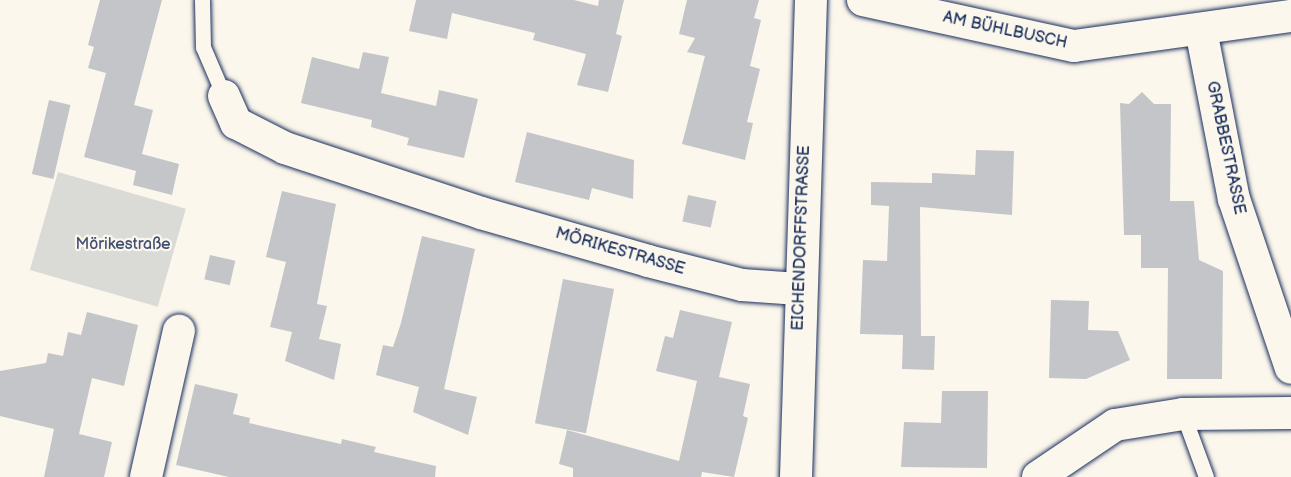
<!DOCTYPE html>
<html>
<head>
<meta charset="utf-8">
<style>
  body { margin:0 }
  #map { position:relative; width:1291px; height:477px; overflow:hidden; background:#fbf7ec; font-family:"Balsamiq Sans",sans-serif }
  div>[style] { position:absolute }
  .green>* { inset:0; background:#dadad7; transform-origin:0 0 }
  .building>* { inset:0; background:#c3c5c9; transform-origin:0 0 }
  .roads { filter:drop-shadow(0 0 2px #1b2f5e) drop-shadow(0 0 2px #1b2f5e) }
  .service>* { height:15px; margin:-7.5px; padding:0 7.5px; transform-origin:7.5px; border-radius:7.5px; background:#fbf7ec }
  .minor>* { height:32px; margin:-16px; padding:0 16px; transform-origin:16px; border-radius:16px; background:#fbf7ec }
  span { translate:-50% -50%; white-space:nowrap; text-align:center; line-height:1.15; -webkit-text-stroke:4.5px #fbf7ec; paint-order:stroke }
  .street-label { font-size:16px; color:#1b2f5e }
  .park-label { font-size:16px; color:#415176 }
</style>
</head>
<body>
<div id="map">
  <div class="green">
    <i style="left:58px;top:172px;width:133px;height:102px;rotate:16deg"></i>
  </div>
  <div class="building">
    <i style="clip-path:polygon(100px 0,162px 0,134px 105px,153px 110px,142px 154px,179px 164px,172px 195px,133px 185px,136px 171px,84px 157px,106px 73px,88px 68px,94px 47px,88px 45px)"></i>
    <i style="clip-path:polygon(416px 0,574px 0,598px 6px,599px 0,624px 0,616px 34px,622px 36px,608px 92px,577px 85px,586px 54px,533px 40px,535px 33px,452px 13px,447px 39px,409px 31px)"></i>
    <i style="clip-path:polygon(687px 0,759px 0,754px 18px,761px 20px,750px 66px,760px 69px,747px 122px,753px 123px,745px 160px,682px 144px,705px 56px,687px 52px,695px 38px,679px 34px)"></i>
    <i style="clip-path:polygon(363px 52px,389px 57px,381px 93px,436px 106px,439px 90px,478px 99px,464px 158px,407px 145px,409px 138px,371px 127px,372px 120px,301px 103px,312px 57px,359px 69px)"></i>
    <i style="clip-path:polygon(1142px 92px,1154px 104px,1171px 104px,1170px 201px,1194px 201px,1199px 260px,1223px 271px,1222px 379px,1167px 379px,1168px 268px,1141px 268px,1141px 235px,1124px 235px,1120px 103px,1129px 104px)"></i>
    <i style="left:49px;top:100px;width:22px;height:76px;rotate:13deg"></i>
    <i style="clip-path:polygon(527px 132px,634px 160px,633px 199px,592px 188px,589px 200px,515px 182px)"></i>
    <i style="clip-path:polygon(976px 150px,1014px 151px,1012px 215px,920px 207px,921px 336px,935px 336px,934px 370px,902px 369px,903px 335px,860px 334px,863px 260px,887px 261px,889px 206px,871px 205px,871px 182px,932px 183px,932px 173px,975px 175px)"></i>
    <i style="clip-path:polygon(282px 191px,336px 204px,317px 304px,327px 306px,319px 339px,341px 344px,334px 380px,285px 361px,292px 332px,270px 327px,286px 262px,266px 257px)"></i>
    <i style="left:688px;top:195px;width:29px;height:27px;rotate:12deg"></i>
    <i style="clip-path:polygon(422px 236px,475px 249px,444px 389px,477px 397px,468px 435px,413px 412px,419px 387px,376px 375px,383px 345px,393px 347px,401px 323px)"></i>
    <i style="left:210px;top:255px;width:26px;height:25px;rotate:13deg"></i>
    <i style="left:563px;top:279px;width:52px;height:147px;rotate:11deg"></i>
    <i style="clip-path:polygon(1051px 300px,1089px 301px,1088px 330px,1118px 331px,1130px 360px,1086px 379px,1049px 378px)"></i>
    <i style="clip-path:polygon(680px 310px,732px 322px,719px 377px,750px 384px,743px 416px,748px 418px,734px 477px,702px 472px,701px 477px,573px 477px,573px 468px,559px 464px,567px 430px,679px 461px,697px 381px,656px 371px,665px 336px,673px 338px)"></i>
    <i style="clip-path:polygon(87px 312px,138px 325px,124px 386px,92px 378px,79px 434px,112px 442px,104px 477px,44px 477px,54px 429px,0 416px,0 371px,46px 363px,48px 353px,63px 356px,68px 332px,81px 335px)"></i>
    <i style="clip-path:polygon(195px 384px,238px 394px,233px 414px,250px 418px,249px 423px,341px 444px,342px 439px,376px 447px,374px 452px,436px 466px,435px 477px,229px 477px,176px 465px)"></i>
    <i style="clip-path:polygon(942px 391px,988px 391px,987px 468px,901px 467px,904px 422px,941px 423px)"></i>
  </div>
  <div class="roads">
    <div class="service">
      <i style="left:202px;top:0;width:47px;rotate:88.8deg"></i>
      <i style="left:203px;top:47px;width:53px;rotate:66.8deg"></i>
      <i style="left:1183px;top:414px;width:67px;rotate:69.9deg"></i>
    </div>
    <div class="minor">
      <i style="left:863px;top:0;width:216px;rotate:12.3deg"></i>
      <i style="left:1074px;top:46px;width:219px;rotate:-7.9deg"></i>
      <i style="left:1201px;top:30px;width:172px;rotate:79deg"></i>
      <i style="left:1234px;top:199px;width:178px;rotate:71.4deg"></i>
      <i style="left:224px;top:96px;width:30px;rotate:66deg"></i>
      <i style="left:236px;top:123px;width:55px;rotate:27deg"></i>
      <i style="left:285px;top:148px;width:206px;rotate:18.3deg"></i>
      <i style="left:481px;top:213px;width:174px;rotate:16deg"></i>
      <i style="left:648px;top:261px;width:97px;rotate:14.3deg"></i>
      <i style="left:742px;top:285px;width:57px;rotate:4deg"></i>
      <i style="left:146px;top:477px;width:150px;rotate:-77.3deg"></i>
      <i style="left:796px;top:477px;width:477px;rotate:-88.2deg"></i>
      <i style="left:1038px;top:477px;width:93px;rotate:-34deg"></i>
      <i style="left:1115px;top:425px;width:69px;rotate:-9.2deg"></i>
      <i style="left:1183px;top:414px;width:108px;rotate:-0.5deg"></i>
    </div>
  </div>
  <div class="street-label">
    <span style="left:1005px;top:31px;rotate:12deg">AM BÜHLBUSCH</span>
    <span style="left:1225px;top:148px;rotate:78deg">GRABBESTRASSE</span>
    <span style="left:802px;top:238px;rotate:-88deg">EICHENDORFFSTRASSE</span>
    <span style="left:620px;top:252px;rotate:16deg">MÖRIKESTRASSE</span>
  </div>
  <div class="park-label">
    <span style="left:123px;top:245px">Mörikestraße</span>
  </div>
</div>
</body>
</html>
